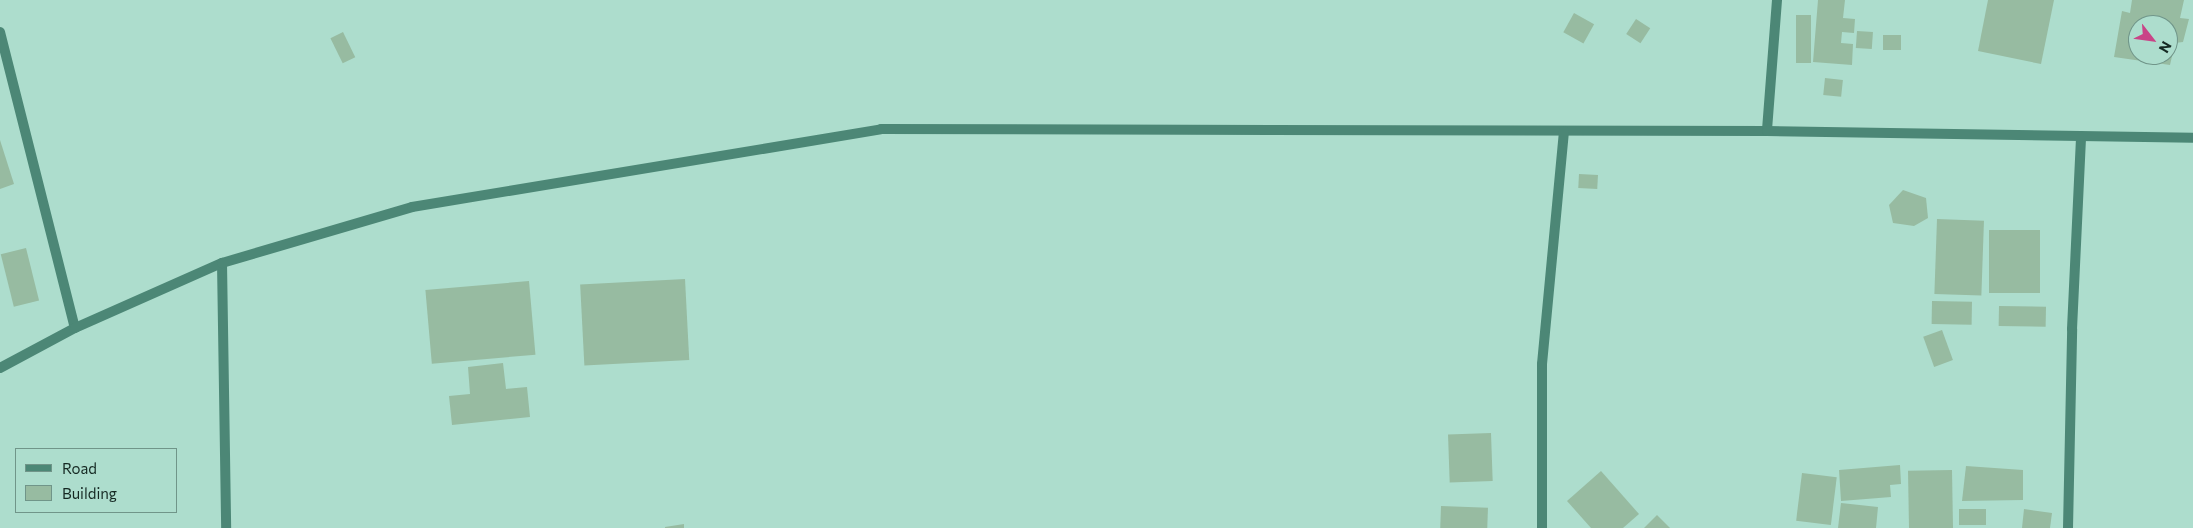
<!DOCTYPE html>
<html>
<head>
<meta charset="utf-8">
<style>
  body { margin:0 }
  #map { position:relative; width:2193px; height:528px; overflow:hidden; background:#adddcd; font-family:Commissioner,sans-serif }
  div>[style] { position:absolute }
  .building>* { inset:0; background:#97bba1; transform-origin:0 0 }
  .minor>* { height:10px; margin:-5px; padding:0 5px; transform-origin:5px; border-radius:5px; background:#4c8776 }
  .tertiary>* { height:10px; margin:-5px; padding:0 5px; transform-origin:5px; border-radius:5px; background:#4c8776 }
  span { translate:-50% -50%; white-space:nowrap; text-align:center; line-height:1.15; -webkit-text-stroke:4px #adddcd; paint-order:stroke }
  .legend { position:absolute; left:15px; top:448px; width:162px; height:65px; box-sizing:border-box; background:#adddcd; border:1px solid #709589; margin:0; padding:6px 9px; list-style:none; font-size:15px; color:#152822 }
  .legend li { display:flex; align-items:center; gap:10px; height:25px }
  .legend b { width:25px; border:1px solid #709589 }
  .north { position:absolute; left:2128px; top:15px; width:50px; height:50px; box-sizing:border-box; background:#adddcd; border:1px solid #709589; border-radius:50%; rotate:120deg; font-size:14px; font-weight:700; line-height:20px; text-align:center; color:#152822 }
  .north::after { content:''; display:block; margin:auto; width:18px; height:22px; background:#c94487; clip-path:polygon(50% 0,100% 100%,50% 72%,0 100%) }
</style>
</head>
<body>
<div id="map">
  <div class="building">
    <i style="clip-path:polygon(1818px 0,1845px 0,1843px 18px,1855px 19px,1854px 33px,1842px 32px,1841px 43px,1853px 44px,1852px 65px,1813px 62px)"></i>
    <i style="clip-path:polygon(1988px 0,2054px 0,2041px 64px,1978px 51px)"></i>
    <i style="clip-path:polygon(evenodd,2132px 0,2184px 0,2180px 18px,2189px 19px,2183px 42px,2175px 43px,2170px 65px,2114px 57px,2122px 11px,2130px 13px,2132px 0,2138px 25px,2168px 25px,2168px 55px,2138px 55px,2138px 25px)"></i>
    <i style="left:1574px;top:13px;width:23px;height:22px;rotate:29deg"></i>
    <i style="left:1796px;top:15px;width:15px;height:48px"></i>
    <i style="left:1636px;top:19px;width:17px;height:18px;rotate:33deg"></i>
    <i style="left:1857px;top:31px;width:16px;height:17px;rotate:4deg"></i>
    <i style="left:343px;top:32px;width:28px;height:14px;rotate:64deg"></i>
    <i style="left:1883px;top:35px;width:18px;height:15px"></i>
    <i style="left:1825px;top:78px;width:18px;height:17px;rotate:6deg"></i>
    <i style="clip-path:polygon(0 140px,14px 184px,0 189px)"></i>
    <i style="left:1579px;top:174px;width:19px;height:14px;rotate:3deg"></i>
    <i style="clip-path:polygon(1903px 190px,1926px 198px,1928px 218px,1914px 226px,1893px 223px,1889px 205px)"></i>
    <i style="left:1937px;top:219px;width:47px;height:75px;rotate:2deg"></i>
    <i style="left:1989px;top:230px;width:51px;height:63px"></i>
    <i style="left:26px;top:248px;width:54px;height:26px;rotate:76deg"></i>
    <i style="left:685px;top:279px;width:81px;height:105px;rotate:87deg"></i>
    <i style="left:529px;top:281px;width:74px;height:104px;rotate:85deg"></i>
    <i style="left:1932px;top:301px;width:40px;height:23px;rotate:1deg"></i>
    <i style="left:1999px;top:306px;width:47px;height:20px;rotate:1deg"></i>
    <i style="left:1942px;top:330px;width:32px;height:20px;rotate:70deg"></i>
    <i style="clip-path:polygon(503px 363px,506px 389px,527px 387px,530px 417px,452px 425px,449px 396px,470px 394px,468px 367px)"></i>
    <i style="left:1491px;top:433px;width:48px;height:43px;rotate:88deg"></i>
    <i style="clip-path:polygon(1900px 465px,1901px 484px,1890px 485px,1891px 497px,1841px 501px,1839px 470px)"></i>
    <i style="clip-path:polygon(1966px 466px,2023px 470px,2023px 500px,1962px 501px)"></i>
    <i style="left:1952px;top:470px;width:58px;height:44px;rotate:89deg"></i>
    <i style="clip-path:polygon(1601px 471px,1639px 514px,1623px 528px,1591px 528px,1567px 501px)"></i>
    <i style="left:1802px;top:473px;width:35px;height:48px;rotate:7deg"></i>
    <i style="clip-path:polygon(1841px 503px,1878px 507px,1876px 528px,1838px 528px)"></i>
    <i style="left:1441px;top:506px;width:47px;height:22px;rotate:2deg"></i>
    <i style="left:1959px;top:509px;width:27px;height:16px"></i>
    <i style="clip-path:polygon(2024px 509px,2052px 513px,2050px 528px,2022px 528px)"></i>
    <i style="clip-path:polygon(1657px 515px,1670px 528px,1644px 528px)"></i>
    <i style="clip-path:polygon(684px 524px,684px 528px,665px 528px,665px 527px)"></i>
  </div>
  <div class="minor">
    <i style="left:0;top:32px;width:305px;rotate:75.8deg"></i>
    <i style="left:222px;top:263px;width:265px;rotate:89.1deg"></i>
    <i style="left:0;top:368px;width:85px;rotate:-28.1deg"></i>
    <i style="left:75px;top:328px;width:161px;rotate:-23.9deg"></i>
    <i style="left:222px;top:263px;width:198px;rotate:-16.4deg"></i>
    <i style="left:412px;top:207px;width:475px;rotate:-9.4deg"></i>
    <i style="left:881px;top:129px;width:886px;rotate:0.13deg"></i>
    <i style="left:1542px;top:528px;width:164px;rotate:-90deg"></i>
    <i style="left:1542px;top:364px;width:234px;rotate:-84.6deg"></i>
    <i style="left:2068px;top:528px;width:199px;rotate:-88.8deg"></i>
    <i style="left:2072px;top:329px;width:193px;rotate:-87.3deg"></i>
  </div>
  <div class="tertiary">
    <i style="left:1777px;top:0;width:131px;rotate:94.4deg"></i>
    <i style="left:1767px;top:131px;width:426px;rotate:0.9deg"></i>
  </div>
  <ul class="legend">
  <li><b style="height:6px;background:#4c8776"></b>Road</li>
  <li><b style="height:14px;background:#97bba1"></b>Building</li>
  </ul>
  <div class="north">N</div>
</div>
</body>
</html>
